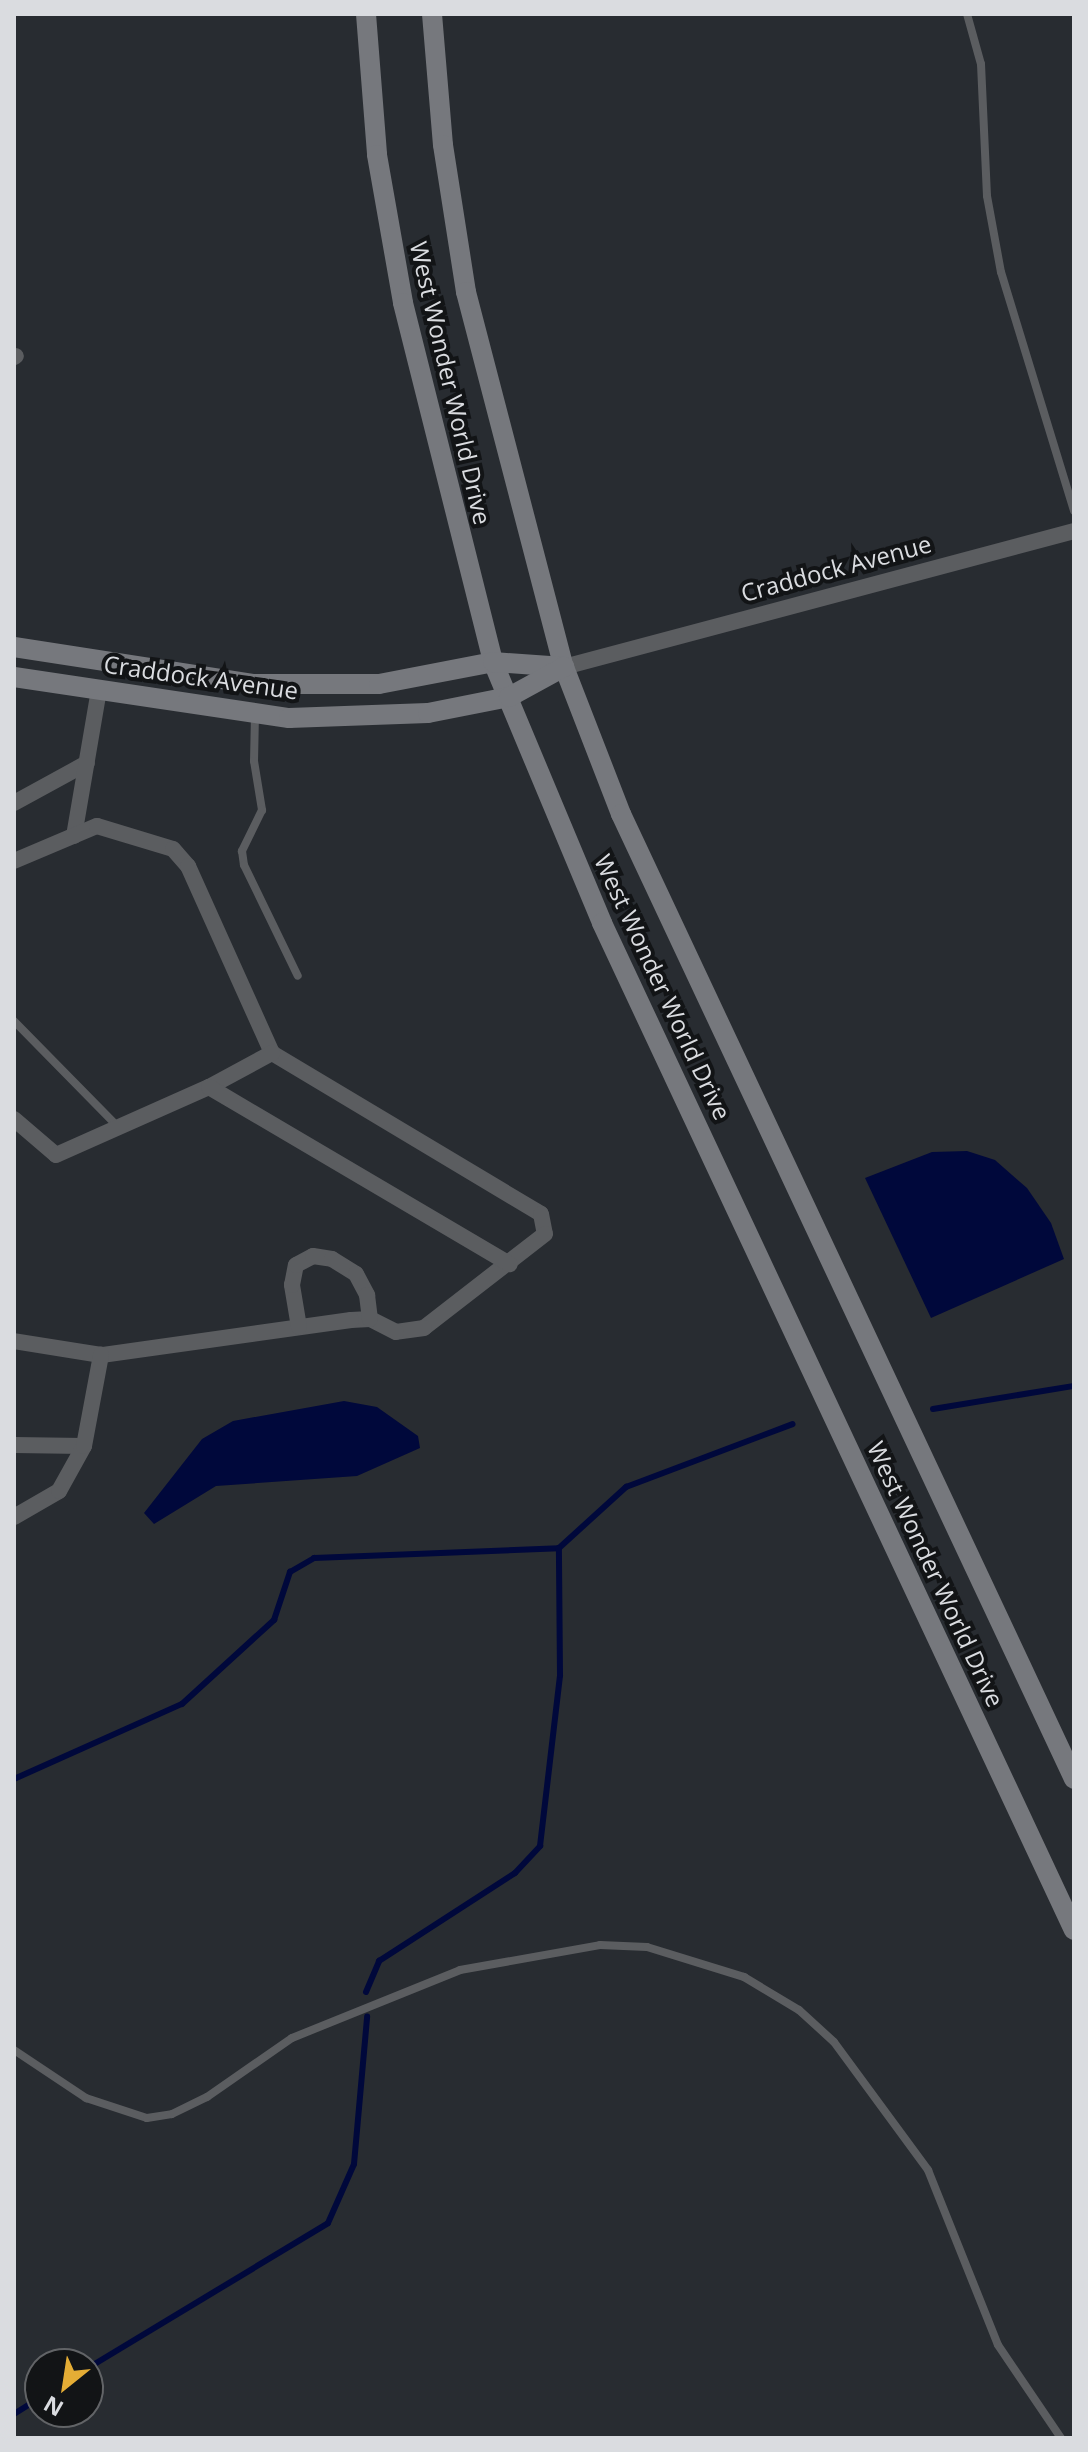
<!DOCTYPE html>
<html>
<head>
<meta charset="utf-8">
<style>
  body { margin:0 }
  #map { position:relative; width:1088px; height:2452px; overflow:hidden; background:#282c31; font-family:"Open Sans",sans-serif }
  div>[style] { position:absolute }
  .water>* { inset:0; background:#00083b }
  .stream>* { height:6px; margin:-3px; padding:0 3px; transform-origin:3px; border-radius:3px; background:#00083b }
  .lane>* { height:8px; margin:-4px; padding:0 4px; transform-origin:4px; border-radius:4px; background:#5b5d60 }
  .street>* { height:16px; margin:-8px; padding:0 8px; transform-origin:8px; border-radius:8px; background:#5b5d60 }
  .secondary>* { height:20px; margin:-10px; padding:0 10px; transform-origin:10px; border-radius:10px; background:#76787d }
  span { translate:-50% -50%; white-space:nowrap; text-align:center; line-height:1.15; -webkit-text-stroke:8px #121416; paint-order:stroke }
  .street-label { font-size:24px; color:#dadce0 }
  .frame { position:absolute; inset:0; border:16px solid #dadce0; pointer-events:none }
  .north { position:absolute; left:24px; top:2348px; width:80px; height:80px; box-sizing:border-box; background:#121416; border:2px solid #626467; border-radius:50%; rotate:210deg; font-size:22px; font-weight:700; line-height:32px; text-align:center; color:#dadce0 }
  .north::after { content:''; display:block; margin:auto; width:28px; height:36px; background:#e5ad35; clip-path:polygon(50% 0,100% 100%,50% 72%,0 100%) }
</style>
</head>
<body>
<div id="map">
  <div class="water">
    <i style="clip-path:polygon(967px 1151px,995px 1160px,1027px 1188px,1051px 1223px,1064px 1259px,931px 1318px,865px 1178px,932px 1152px)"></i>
    <i style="clip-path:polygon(344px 1401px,377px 1407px,418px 1436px,420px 1448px,357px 1476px,216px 1486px,154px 1524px,144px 1513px,202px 1439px,233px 1421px)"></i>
  </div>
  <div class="stream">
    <i style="left:933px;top:1409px;width:143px;rotate:-9.3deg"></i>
    <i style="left:14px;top:1779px;width:184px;rotate:-24.1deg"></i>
    <i style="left:182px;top:1704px;width:125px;rotate:-42.4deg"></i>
    <i style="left:274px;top:1620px;width:51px;rotate:-71.6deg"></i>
    <i style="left:290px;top:1572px;width:28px;rotate:-30deg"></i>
    <i style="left:314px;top:1558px;width:245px;rotate:-2.3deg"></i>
    <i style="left:559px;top:1548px;width:91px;rotate:-42.3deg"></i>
    <i style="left:626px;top:1487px;width:178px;rotate:-20.7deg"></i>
    <i style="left:366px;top:1992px;width:34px;rotate:-67deg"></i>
    <i style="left:379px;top:1961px;width:162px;rotate:-32.9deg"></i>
    <i style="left:515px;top:1873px;width:37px;rotate:-47deg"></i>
    <i style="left:540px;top:1846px;width:172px;rotate:-83.3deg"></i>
    <i style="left:560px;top:1675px;width:127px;rotate:-90.5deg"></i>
    <i style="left:88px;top:2368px;width:280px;rotate:-31.1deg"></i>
    <i style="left:328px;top:2223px;width:64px;rotate:-66.2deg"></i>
    <i style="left:354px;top:2164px;width:148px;rotate:-84.9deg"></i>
    <i style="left:14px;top:2414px;width:31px;rotate:-32deg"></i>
  </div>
  <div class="lane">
    <i style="left:967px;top:14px;width:52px;rotate:74.4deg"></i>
    <i style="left:981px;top:64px;width:132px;rotate:87.4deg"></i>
    <i style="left:987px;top:196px;width:77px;rotate:79.6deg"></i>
    <i style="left:1001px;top:272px;width:250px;rotate:73deg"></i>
    <i style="left:255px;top:714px;width:47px;rotate:91.2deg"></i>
    <i style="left:254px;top:761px;width:50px;rotate:80.7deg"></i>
    <i style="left:262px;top:810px;width:46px;rotate:116deg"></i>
    <i style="left:242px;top:851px;width:14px;rotate:82deg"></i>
    <i style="left:244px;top:865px;width:123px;rotate:64.1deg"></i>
    <i style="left:14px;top:1021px;width:150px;rotate:45.5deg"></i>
    <i style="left:14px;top:2050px;width:87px;rotate:33.7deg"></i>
    <i style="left:86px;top:2098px;width:64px;rotate:18.2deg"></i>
    <i style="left:147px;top:2118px;width:25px;rotate:-9deg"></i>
    <i style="left:172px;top:2114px;width:39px;rotate:-26deg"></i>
    <i style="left:207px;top:2097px;width:103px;rotate:-34.8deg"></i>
    <i style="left:292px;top:2038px;width:181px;rotate:-22deg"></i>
    <i style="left:460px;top:1970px;width:142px;rotate:-10.1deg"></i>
    <i style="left:600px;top:1945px;width:47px;rotate:2.4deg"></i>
    <i style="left:647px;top:1947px;width:102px;rotate:17.2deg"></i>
    <i style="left:744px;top:1977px;width:64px;rotate:31deg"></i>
    <i style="left:799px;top:2010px;width:47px;rotate:42.4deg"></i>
    <i style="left:834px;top:2042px;width:159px;rotate:53.7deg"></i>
    <i style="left:928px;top:2170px;width:188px;rotate:68.2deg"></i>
    <i style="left:998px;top:2345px;width:112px;rotate:55.9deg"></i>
  </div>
  <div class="street">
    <i style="left:14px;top:357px;width:2px;rotate:-27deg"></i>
    <i style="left:564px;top:667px;width:528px;rotate:-14.93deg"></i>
    <i style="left:14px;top:803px;width:83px;rotate:-28.7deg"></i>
    <i style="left:74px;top:836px;width:148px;rotate:-80.3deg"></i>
    <i style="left:14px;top:861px;width:90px;rotate:-22.9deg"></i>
    <i style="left:97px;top:826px;width:79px;rotate:16.8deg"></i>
    <i style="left:173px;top:849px;width:23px;rotate:49deg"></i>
    <i style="left:188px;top:866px;width:205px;rotate:65.8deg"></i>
    <i style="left:272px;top:1053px;width:313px;rotate:30.9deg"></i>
    <i style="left:541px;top:1214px;width:20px;rotate:79deg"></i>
    <i style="left:545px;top:1234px;width:153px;rotate:142.2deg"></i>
    <i style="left:424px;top:1328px;width:28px;rotate:172deg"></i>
    <i style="left:396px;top:1332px;width:29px;rotate:-153deg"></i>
    <i style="left:370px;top:1319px;width:19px;rotate:177deg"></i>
    <i style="left:351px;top:1320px;width:252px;rotate:172deg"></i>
    <i style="left:101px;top:1355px;width:88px;rotate:-170.9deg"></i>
    <i style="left:209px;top:1087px;width:72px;rotate:-28.4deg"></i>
    <i style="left:14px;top:1119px;width:55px;rotate:40.6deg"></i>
    <i style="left:56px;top:1155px;width:167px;rotate:-24deg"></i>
    <i style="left:209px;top:1087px;width:349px;rotate:30.5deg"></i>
    <i style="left:299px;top:1327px;width:43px;rotate:-99.5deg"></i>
    <i style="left:292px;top:1285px;width:20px;rotate:-79deg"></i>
    <i style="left:296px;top:1265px;width:19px;rotate:-28deg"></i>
    <i style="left:313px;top:1256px;width:19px;rotate:9deg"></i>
    <i style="left:332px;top:1259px;width:28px;rotate:32deg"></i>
    <i style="left:356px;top:1274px;width:24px;rotate:62deg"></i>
    <i style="left:367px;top:1295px;width:24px;rotate:83deg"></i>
    <i style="left:14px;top:1445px;width:70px;rotate:0.8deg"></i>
    <i style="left:14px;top:1517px;width:52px;rotate:-30deg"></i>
    <i style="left:59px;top:1491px;width:51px;rotate:-60.9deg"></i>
    <i style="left:84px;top:1446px;width:93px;rotate:-79.4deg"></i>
  </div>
  <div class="secondary">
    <i style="left:366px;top:14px;width:141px;rotate:85.5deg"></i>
    <i style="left:377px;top:155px;width:150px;rotate:80deg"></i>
    <i style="left:403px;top:303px;width:370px;rotate:75.9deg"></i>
    <i style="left:493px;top:662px;width:283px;rotate:67.3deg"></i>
    <i style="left:602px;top:923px;width:1112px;rotate:64.89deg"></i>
    <i style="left:432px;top:14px;width:131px;rotate:85.2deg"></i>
    <i style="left:443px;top:145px;width:149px;rotate:81.1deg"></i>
    <i style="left:466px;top:292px;width:388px;rotate:75.4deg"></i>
    <i style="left:564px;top:667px;width:158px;rotate:68.8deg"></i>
    <i style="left:621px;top:814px;width:1066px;rotate:64.85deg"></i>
    <i style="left:14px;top:647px;width:243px;rotate:8.8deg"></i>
    <i style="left:254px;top:684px;width:125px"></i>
    <i style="left:379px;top:684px;width:116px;rotate:-10.9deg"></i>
    <i style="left:493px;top:662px;width:71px;rotate:4deg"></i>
    <i style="left:14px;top:677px;width:278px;rotate:8.5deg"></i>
    <i style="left:289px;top:718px;width:139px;rotate:-2.1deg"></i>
    <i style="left:428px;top:713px;width:83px;rotate:-11.2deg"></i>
    <i style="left:509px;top:697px;width:63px;rotate:-28.6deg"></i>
  </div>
  <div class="street-label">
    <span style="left:451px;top:383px;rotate:77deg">West Wonder World Drive</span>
    <span style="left:836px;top:568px;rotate:-15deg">Craddock Avenue</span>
    <span style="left:201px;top:677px;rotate:8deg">Craddock Avenue</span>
    <span style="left:663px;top:987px;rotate:65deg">West Wonder World Drive</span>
    <span style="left:936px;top:1574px;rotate:65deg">West Wonder World Drive</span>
  </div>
  <div class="frame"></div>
  <div class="north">N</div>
</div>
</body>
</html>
